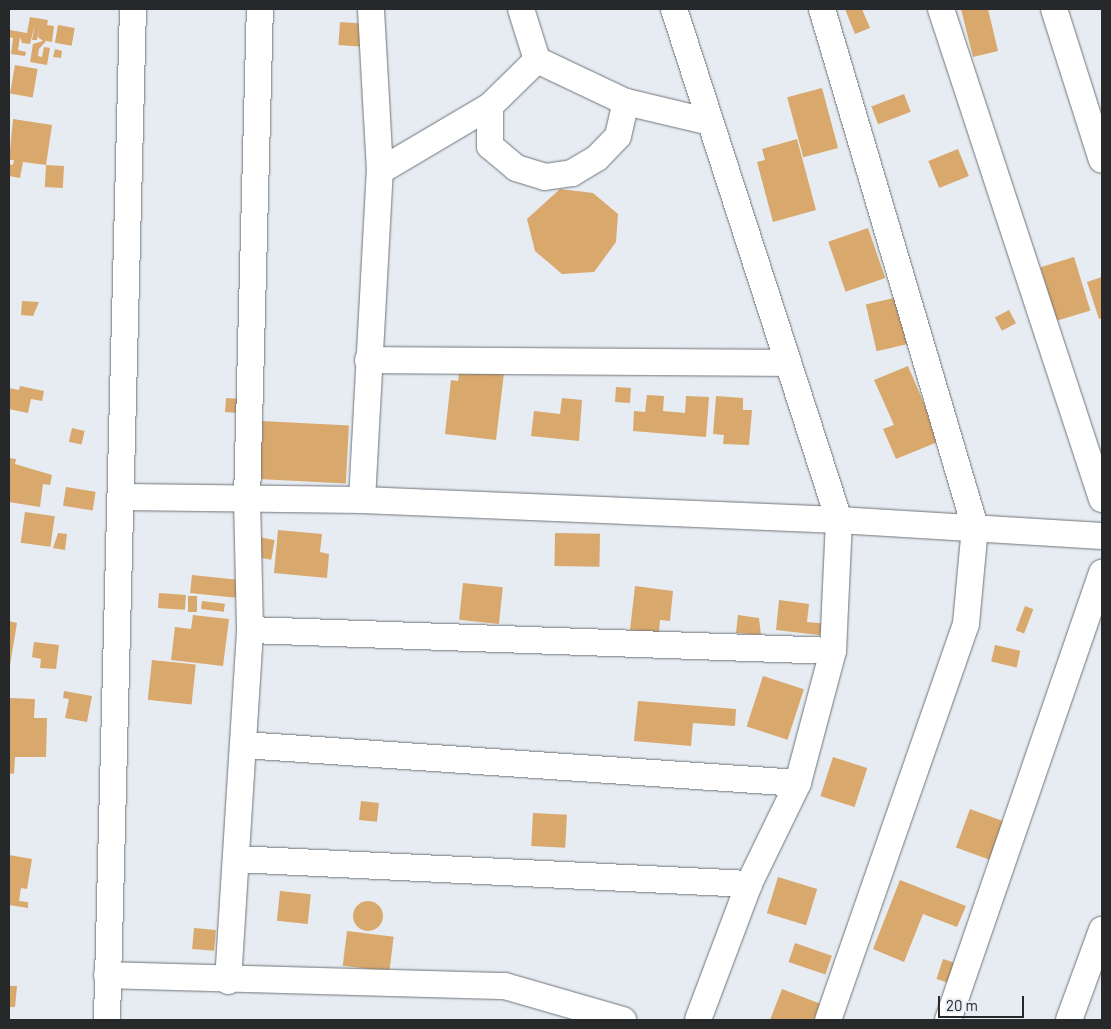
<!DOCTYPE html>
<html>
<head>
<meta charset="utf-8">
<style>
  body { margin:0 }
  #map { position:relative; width:1111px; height:1029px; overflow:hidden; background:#e6ecf2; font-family:Barlow,sans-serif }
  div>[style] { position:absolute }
  .building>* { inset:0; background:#d9a86c; transform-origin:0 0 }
  .round { border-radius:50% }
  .roads { filter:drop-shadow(0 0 1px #6f7479) drop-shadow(0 0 1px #6f7479) }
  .street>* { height:26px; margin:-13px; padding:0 13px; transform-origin:13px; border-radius:13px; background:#fff }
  span { translate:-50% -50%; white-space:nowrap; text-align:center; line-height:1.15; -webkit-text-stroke:4px #e6ecf2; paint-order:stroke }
  .frame { position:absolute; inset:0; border:10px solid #26282a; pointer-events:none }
  .scale { position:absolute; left:938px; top:996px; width:86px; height:22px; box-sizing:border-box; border:2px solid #26282a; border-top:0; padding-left:6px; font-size:15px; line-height:18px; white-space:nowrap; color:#26282a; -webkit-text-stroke:4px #e6ecf2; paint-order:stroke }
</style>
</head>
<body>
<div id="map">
  <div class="building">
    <i style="clip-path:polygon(845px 9px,862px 9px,870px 28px,855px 34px)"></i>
    <i style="clip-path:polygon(961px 9px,988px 9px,998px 51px,973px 57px)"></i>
    <i style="clip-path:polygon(30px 17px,48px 20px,47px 25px,54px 26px,52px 42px,46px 41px,39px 49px,38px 56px,42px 57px,44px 47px,50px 48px,47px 65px,30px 62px,33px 44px,43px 41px,38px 37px,40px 24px,37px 40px,32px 40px,35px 24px,30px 44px,22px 43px,20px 37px,18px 50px,26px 52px,25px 56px,11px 54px,13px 38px,9px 37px,10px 30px,27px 33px)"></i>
    <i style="left:340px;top:22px;width:28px;height:23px;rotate:4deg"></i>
    <i style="left:58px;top:25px;width:17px;height:18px;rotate:10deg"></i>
    <i style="clip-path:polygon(55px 49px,62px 51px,61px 58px,53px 57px)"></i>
    <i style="left:15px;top:65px;width:23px;height:29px;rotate:10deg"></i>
    <i style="left:822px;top:88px;width:62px;height:36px;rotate:75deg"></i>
    <i style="left:904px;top:94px;width:19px;height:35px;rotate:69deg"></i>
    <i style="clip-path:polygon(13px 119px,52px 125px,46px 165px,23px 162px,20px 178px,9px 176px,9px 164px,13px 165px,14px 160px,9px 160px)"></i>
    <i style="clip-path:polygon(797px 139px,816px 210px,773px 222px,757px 162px,765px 160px,762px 149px)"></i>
    <i style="left:958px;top:149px;width:29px;height:32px;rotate:68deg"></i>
    <i style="left:46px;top:165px;width:18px;height:22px;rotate:3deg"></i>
    <i style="clip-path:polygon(560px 189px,593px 193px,618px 214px,616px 242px,594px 272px,562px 274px,535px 251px,527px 219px)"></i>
    <i style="left:868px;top:228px;width:53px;height:42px;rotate:71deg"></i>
    <i style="left:1074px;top:257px;width:56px;height:35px;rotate:73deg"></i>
    <i style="clip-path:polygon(1102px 277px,1102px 318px,1099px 319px,1087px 282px)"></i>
    <i style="left:898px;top:297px;width:48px;height:33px;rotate:77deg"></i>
    <i style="clip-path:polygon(22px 301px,39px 302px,33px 316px,21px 315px)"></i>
    <i style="left:1009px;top:310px;width:15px;height:16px;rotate:62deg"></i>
    <i style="clip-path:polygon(908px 366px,940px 441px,896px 459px,883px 429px,894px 425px,874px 380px)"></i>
    <i style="clip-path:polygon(460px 368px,504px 373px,496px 440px,445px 434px,451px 380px,458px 381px)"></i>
    <i style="clip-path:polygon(20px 386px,44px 391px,42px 401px,31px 399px,28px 413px,9px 409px,9px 388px,19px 390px)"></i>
    <i style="left:616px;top:387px;width:15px;height:15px;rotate:4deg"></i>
    <i style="clip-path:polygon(647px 395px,664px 396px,663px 411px,685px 413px,686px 396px,709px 397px,706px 437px,633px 431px,634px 411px,645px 412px)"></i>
    <i style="clip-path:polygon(716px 396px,743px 398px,743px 410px,752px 410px,749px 445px,723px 444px,724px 435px,713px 434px)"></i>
    <i style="left:226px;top:398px;width:15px;height:14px;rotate:4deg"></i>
    <i style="clip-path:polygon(562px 398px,582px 400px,579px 441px,531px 436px,534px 411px,560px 414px)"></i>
    <i style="left:262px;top:421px;width:87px;height:58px;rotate:3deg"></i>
    <i style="left:72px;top:428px;width:13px;height:14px;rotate:13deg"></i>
    <i style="clip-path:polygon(9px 458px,16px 459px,15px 464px,52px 475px,50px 485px,43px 484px,40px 507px,9px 502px)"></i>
    <i style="left:66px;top:487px;width:30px;height:19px;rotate:9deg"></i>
    <i style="left:25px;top:512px;width:30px;height:31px;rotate:8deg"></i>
    <i style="clip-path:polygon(278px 530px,322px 534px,320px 552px,329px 554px,327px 578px,274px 573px)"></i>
    <i style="clip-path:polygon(58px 533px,67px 534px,65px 550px,53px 548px)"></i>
    <i style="left:555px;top:533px;width:45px;height:33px;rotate:1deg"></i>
    <i style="left:258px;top:537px;width:17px;height:20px;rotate:10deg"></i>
    <i style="left:192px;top:575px;width:46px;height:18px;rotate:6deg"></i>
    <i style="left:463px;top:583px;width:40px;height:37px;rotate:6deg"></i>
    <i style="clip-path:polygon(635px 586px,673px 591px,670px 621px,660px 620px,659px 633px,630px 630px)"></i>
    <i style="left:159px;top:593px;width:27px;height:15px;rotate:4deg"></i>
    <i style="left:197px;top:596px;width:16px;height:9px;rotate:90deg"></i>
    <i style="clip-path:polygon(779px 600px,809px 604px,807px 622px,829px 624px,828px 636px,776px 630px)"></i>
    <i style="left:202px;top:601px;width:23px;height:8px;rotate:7deg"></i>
    <i style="left:1025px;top:606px;width:9px;height:26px;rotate:21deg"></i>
    <i style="clip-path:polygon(193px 615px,229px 619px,223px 666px,171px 660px,175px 627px,191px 629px)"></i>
    <i style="clip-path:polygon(738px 615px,759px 618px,761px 635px,736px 633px)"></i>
    <i style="clip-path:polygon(9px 621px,17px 623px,10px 665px,9px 665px)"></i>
    <i style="clip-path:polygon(34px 642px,59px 645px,56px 669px,40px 668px,41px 659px,32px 657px)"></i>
    <i style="left:995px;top:645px;width:26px;height:17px;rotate:13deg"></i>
    <i style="left:152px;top:660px;width:44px;height:40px;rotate:6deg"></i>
    <i style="left:763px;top:676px;width:43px;height:53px;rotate:18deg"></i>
    <i style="clip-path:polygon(64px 691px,92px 696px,87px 722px,65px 718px,69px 699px,63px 698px)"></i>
    <i style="clip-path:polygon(9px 698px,35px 699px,34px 718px,47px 718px,46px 757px,15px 757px,14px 774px,9px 773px)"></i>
    <i style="clip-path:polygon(638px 701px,736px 709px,735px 726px,693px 723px,691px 746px,634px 741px)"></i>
    <i style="left:833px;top:757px;width:36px;height:41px;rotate:18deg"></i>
    <i style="left:361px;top:801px;width:18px;height:19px;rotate:6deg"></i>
    <i style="left:970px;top:809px;width:40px;height:41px;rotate:20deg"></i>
    <i style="left:533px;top:813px;width:34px;height:33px;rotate:3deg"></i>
    <i style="clip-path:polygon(9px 855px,32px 859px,27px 889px,21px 888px,19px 901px,28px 902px,28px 908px,9px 905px)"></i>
    <i style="left:778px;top:877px;width:41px;height:38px;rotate:17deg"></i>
    <i style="clip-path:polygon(900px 880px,966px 906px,957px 927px,923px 914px,904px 962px,873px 949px)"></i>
    <i style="left:280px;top:891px;width:31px;height:30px;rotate:6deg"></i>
    <i class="round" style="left:353px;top:901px;width:30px;height:30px"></i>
    <i style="left:194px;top:928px;width:22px;height:21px;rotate:5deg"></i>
    <i style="left:347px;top:931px;width:47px;height:35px;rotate:7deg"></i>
    <i style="left:795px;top:943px;width:39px;height:20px;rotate:19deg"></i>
    <i style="left:943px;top:959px;width:13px;height:21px;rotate:18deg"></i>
    <i style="clip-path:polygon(9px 986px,17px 986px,15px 1007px,9px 1007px)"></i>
    <i style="clip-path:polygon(782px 989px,821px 1004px,814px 1020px,770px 1020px)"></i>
  </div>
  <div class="roads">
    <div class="street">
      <i style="left:674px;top:9px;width:537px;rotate:72.1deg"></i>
      <i style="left:839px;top:520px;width:131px;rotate:92.6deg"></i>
      <i style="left:833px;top:651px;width:137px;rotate:104.9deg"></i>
      <i style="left:798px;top:783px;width:112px;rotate:115.9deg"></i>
      <i style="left:749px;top:884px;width:145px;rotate:110.6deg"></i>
      <i style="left:822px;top:9px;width:540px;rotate:73.54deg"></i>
      <i style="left:975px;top:527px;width:97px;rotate:95.3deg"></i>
      <i style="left:966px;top:624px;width:419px;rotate:109.2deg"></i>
      <i style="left:941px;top:9px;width:516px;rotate:71.81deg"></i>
      <i style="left:1054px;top:9px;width:158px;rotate:72.4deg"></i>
      <i style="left:537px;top:60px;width:98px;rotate:25.3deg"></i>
      <i style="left:626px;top:102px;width:86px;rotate:13.4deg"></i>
      <i style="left:490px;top:106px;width:40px;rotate:90deg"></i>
      <i style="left:490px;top:146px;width:34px;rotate:40deg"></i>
      <i style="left:516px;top:168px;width:30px;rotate:17deg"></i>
      <i style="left:545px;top:177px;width:27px;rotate:-8deg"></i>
      <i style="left:572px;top:173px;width:29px;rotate:-31deg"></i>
      <i style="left:597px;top:158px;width:30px;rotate:-46deg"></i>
      <i style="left:618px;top:136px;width:35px;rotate:-77deg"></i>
      <i style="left:380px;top:171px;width:128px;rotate:-30.6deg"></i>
      <i style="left:490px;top:106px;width:66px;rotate:-44.4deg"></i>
      <i style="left:537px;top:60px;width:53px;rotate:-107.4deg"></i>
      <i style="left:368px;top:360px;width:417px;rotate:0.4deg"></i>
      <i style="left:123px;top:497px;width:239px;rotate:0.7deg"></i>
      <i style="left:362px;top:500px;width:477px;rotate:2.4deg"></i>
      <i style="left:839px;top:520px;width:263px;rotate:3.5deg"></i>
      <i style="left:362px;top:500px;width:329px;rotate:-86.9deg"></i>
      <i style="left:380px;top:171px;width:162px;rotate:-93.2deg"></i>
      <i style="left:250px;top:630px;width:583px;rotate:2.06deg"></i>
      <i style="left:244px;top:745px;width:555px;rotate:3.92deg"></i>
      <i style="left:236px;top:859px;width:514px;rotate:2.79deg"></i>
      <i style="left:107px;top:975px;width:398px;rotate:1.6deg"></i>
      <i style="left:505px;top:986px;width:123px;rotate:16.1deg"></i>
      <i style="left:228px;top:981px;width:352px;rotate:-86.4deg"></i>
      <i style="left:250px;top:630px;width:130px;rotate:-91.3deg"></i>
      <i style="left:247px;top:500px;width:491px;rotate:-88.5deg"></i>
      <i style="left:107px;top:1020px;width:1011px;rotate:-88.53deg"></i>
      <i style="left:948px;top:1020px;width:473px;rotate:-71deg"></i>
      <i style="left:1069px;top:1020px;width:96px;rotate:-69.9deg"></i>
    </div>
  </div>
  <div class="frame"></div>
  <div class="scale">20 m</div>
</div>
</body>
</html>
